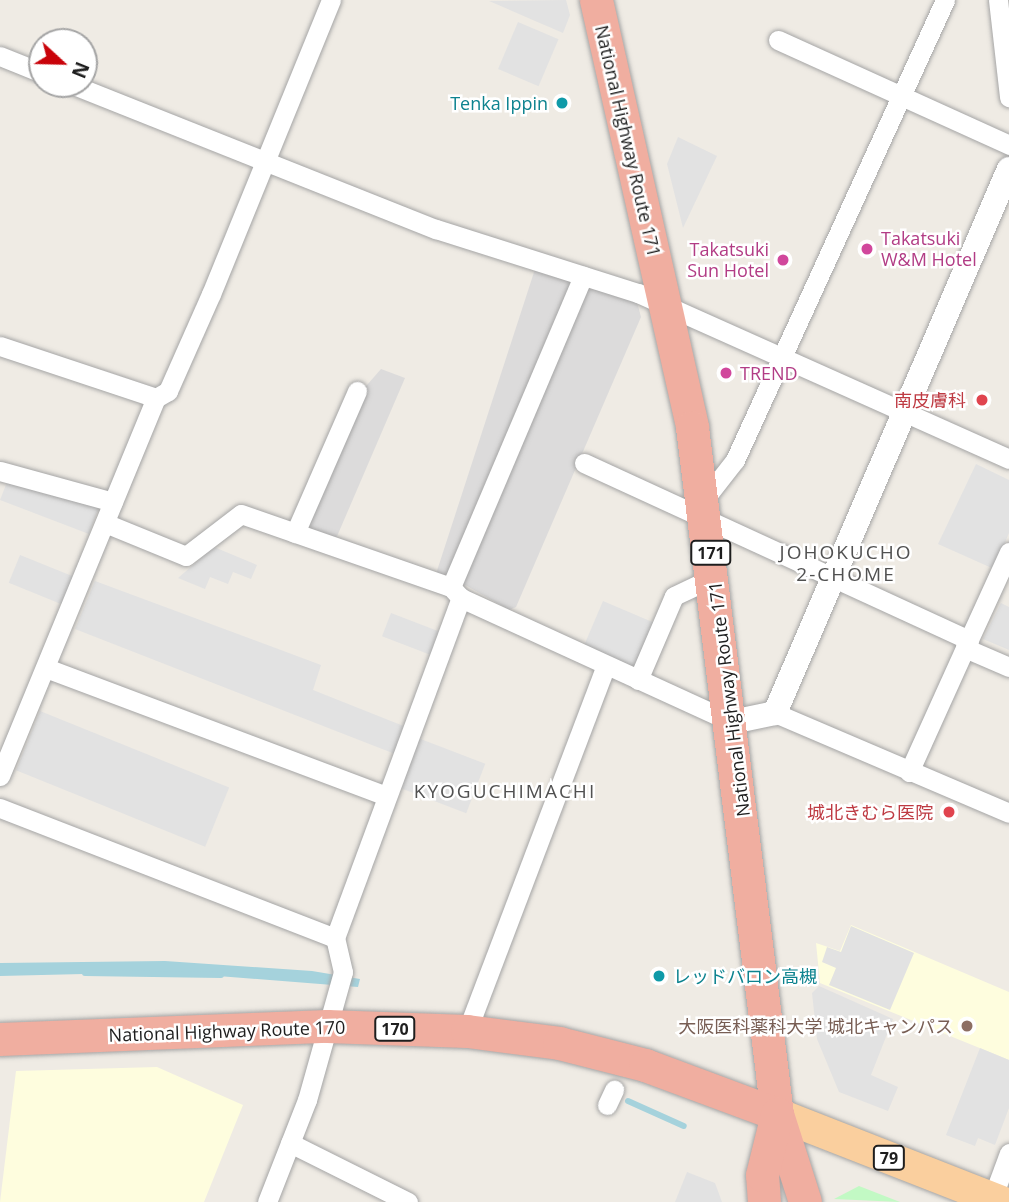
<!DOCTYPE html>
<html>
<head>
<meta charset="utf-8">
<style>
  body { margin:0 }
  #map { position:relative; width:1009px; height:1202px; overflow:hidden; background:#efebe4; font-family:"Open Sans","Noto Sans JP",sans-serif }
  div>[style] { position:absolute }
  .residential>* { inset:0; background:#dcdbdb; transform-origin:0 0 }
  .education>* { inset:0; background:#fefdde }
  .park>* { inset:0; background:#c2f9c4 }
  .parking>* { inset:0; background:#e2e2e2; transform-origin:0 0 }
  .water>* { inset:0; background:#a5d2dc }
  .stream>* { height:6px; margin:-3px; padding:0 3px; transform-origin:3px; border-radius:3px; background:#a5d2dc }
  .roads { filter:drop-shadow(0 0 2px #a5a5a5) drop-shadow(0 0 2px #a5a5a5) }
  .minor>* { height:19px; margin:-9.5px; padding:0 9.5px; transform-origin:9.5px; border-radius:9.5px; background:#fff }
  .tertiary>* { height:24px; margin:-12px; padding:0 12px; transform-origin:12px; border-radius:12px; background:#fff }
  .primary>* { height:32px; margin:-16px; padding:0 16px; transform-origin:16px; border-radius:16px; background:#facf9e }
  .trunk>* { height:33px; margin:-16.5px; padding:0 16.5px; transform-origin:16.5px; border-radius:16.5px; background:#f0aea0 }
  .dots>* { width:19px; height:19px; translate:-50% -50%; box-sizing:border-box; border:4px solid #fff; border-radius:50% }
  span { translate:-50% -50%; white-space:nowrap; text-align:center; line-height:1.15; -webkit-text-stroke:5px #fff; paint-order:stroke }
  .shield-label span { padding:2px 5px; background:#fff; border:2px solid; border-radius:5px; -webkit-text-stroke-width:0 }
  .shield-label { font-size:16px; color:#1e1e1e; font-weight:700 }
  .culture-label { font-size:18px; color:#0d838f }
  .right { translate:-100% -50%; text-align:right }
  .left { translate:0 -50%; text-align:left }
  .street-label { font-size:18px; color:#1e1e1e }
  .hotel-label { font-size:18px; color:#b23c85 }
  .health-label { font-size:18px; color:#be3a42 }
  .education-label { font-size:18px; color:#785e54 }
  .neighbourhood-label { font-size:19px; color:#515151; letter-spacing:2px }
  .north { position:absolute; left:28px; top:28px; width:70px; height:70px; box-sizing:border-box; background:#fff; border:2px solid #a5a5a5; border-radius:50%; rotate:112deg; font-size:19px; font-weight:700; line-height:28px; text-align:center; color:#1e1e1e }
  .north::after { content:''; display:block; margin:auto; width:24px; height:32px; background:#c9030a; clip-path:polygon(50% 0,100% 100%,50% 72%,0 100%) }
</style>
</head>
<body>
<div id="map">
  <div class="residential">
    <i style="left:537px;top:263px;width:44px;height:328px;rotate:18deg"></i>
    <i style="clip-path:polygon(583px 279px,637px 302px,641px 317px,516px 607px,509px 610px,462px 583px)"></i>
    <i style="clip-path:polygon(381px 369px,405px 378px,335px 541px,302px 530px,360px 393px)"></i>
  </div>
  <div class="education">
    <i style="clip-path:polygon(851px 925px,1009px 992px,1009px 1060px,820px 983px,816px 943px,840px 951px)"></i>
    <i style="clip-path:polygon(157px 1067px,243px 1105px,204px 1202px,0 1202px,16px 1071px)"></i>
  </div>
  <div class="park">
    <i style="clip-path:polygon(859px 1186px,900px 1202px,834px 1199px)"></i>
  </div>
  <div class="parking">
    <i style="clip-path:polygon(566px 0,570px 15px,563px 33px,489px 1px)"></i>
    <i style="left:518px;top:22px;width:44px;height:51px;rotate:23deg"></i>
    <i style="clip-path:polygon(678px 137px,717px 156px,683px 228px,667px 164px)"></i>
    <i style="clip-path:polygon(976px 464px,1009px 480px,1009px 533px,994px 569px,938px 544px)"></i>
    <i style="clip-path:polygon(9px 477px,100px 504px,89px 534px,0 500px)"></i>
    <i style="clip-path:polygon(214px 547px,257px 565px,251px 579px,233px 572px,228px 584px,210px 577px,205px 589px,178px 578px)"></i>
    <i style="left:20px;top:555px;width:59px;height:30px;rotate:22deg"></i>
    <i style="clip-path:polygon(95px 581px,321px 665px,313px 690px,406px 727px,395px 754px,75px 629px)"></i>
    <i style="left:603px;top:601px;width:58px;height:52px;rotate:23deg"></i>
    <i style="clip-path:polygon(1001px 603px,1009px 607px,1009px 650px,983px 639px)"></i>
    <i style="left:391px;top:613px;width:53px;height:25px;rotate:21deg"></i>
    <i style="left:40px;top:711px;width:204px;height:64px;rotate:22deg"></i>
    <i style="left:418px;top:738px;width:72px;height:53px;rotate:21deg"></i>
    <i style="clip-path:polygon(851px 926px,914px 953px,890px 1010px,829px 985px,836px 968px,822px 962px,827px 947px,841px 952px)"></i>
    <i style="clip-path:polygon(819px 986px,893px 1019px,871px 1075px,898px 1087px,888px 1111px,839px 1092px,817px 1039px,812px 993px)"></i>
    <i style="clip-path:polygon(980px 1048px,1009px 1060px,1009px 1108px,995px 1145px,978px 1138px,975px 1146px,946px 1135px)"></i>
    <i style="clip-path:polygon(687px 1172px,715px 1183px,722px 1202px,675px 1202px)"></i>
  </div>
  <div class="water">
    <i style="clip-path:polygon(165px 961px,312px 971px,360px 979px,358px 987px,167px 972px,0 976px,0 963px)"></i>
  </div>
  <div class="stream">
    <i style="left:85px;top:973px;width:136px;rotate:0.8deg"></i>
    <i style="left:628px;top:1101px;width:61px;rotate:24.1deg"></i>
  </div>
  <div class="roads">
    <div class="minor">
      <i style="left:998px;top:0;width:98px;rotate:83.5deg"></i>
      <i style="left:778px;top:40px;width:254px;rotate:24.4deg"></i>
      <i style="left:0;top:56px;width:45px;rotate:22deg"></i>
      <i style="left:71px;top:84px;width:393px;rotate:21.7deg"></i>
      <i style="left:436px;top:229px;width:212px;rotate:17.6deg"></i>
      <i style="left:638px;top:293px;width:406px;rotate:24.1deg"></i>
      <i style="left:0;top:346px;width:164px;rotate:18.4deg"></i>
      <i style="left:584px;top:463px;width:424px;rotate:24.7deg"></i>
      <i style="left:0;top:471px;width:117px;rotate:15.3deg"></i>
      <i style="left:703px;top:501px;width:52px;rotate:-52deg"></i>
      <i style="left:735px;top:460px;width:506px;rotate:-65.46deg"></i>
      <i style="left:105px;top:523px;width:87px;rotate:22.2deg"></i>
      <i style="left:186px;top:556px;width:69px;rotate:-37.4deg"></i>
      <i style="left:241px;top:514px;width:222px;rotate:19.2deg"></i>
      <i style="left:451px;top:587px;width:15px;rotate:48deg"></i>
      <i style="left:295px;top:533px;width:155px;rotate:-66.4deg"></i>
      <i style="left:1009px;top:552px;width:106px;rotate:114.6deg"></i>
      <i style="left:965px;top:648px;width:48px;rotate:23.4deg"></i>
      <i style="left:451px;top:587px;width:338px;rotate:-67deg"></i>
      <i style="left:46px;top:668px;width:364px;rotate:20.6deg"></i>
      <i style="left:638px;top:680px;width:91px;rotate:-66.8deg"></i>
      <i style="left:674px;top:596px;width:44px;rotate:-25.4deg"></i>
      <i style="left:775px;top:713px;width:254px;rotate:23.1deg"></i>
      <i style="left:909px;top:772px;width:136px;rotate:-65.7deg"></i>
      <i style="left:0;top:776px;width:409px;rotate:-67.6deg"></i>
      <i style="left:156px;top:398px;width:14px;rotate:-30deg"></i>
      <i style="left:168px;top:391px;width:106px;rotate:-66.1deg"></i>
      <i style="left:211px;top:294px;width:318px;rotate:-67.8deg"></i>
      <i style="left:0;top:808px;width:359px;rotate:21.2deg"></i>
      <i style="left:467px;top:1031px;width:388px;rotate:-69.2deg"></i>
      <i style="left:607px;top:1105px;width:17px;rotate:-65deg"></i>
      <i style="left:290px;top:1143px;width:132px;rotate:26.6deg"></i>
      <i style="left:992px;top:1199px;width:49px;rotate:-69.7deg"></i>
      <i style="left:267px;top:1202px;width:110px;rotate:-68.6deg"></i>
      <i style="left:307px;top:1100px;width:133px;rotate:-74.3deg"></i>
      <i style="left:343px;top:972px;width:35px;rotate:-103deg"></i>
      <i style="left:335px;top:938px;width:363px;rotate:-69.7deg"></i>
      <i style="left:461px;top:598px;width:298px;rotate:24.6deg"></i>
    </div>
    <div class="tertiary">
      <i style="left:732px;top:722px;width:44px;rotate:-11.8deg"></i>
      <i style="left:775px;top:713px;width:592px;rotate:-66.73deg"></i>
    </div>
    <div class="primary">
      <i style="left:777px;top:1114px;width:241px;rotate:21.4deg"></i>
    </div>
    <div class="trunk">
      <i style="left:596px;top:0;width:438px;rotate:77.3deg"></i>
      <i style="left:692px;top:427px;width:692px;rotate:82.95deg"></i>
      <i style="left:777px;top:1114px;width:92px;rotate:72.3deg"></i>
      <i style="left:0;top:1039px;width:327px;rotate:-2.3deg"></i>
      <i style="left:327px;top:1026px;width:140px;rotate:2deg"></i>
      <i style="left:467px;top:1031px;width:93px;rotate:7.4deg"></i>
      <i style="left:559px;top:1043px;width:89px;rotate:14.3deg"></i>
      <i style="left:645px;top:1065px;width:141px;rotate:20.4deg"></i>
      <i style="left:764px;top:1202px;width:27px;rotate:-94deg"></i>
      <i style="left:762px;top:1175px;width:63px;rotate:-76.2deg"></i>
    </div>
  </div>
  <div class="dots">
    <i style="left:562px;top:103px;background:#0f9aa8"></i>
    <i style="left:867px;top:249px;background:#d1479c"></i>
    <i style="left:783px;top:260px;background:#d1479c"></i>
    <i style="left:726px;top:373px;background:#d1479c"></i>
    <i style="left:982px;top:400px;background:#e0444e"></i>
    <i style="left:949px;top:812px;background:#e0444e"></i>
    <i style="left:659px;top:976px;background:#0f9aa8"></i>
    <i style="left:967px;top:1026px;background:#8d6e63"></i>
  </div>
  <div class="shield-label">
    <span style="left:711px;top:553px">171</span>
    <span style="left:395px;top:1029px">170</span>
    <span style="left:889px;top:1158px">79</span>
  </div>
  <div class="culture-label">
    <span class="right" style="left:548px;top:103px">Tenka Ippin</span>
    <span class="left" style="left:673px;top:976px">レッドバロン高槻</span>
  </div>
  <div class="street-label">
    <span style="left:628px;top:141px;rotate:77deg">National Highway Route 171</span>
    <span style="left:729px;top:699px;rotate:-97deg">National Highway Route 171</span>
    <span style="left:227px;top:1031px;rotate:-2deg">National Highway Route 170</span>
  </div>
  <div class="hotel-label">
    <span class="left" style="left:881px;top:249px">Takatsuki<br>W&amp;M Hotel</span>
    <span class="right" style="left:769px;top:260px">Takatsuki<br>Sun Hotel</span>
    <span class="left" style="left:740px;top:373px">TREND</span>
  </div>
  <div class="health-label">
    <span class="right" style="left:966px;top:400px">南皮膚科</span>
    <span class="right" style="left:933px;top:812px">城北きむら医院</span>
  </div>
  <div class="education-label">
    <span class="right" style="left:953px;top:1026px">大阪医科薬科大学 城北キャンパス</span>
  </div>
  <div class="neighbourhood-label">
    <span style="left:846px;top:564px">JOHOKUCHO<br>2-CHOME</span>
    <span style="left:505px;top:792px">KYOGUCHIMACHI</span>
  </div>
  <div class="north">N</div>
</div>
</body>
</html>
